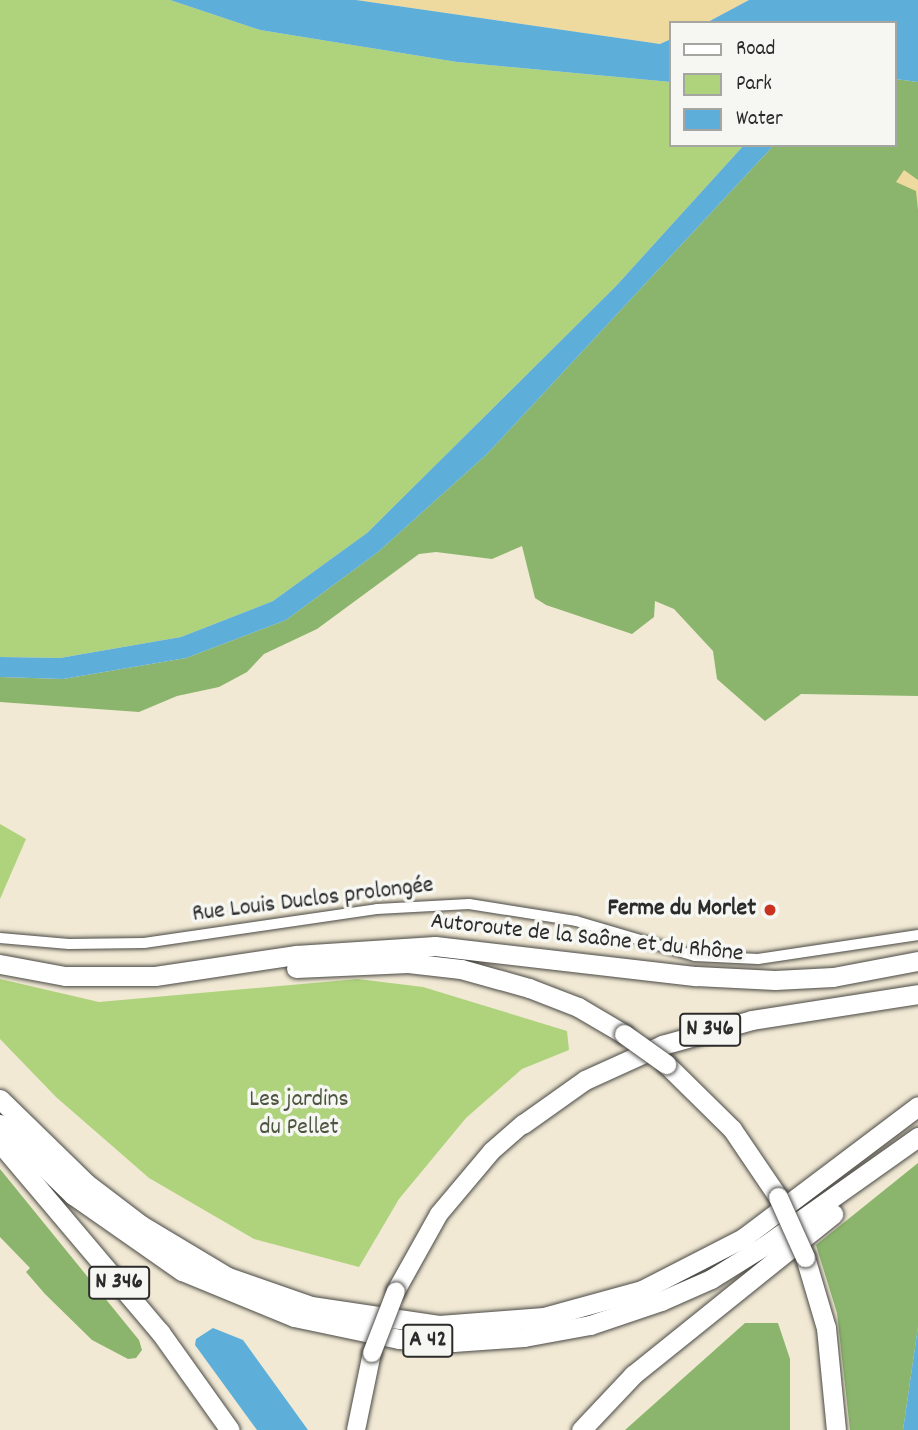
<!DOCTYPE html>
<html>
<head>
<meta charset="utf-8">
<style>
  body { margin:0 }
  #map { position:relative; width:918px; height:1430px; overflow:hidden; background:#f1e9d4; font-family:Dekko,sans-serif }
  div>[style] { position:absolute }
  .green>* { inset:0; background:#afd37c }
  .forest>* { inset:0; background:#8bb56c }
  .sand>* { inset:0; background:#eeda9e }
  .water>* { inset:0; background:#5daed8 }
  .roads { filter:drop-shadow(0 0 2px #494844) drop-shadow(0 0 2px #494844) }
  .minor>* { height:10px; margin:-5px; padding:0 5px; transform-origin:5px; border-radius:5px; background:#fff }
  .trunk>* { height:18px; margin:-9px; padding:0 9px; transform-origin:9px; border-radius:9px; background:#fff }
  .motorway>* { height:19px; margin:-9.5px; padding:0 9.5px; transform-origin:9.5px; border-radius:9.5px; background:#fff }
  .bridges { filter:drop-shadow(0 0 2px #494844) drop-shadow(0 0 2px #494844) }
  .trunk-bridge>* { height:18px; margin:-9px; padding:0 9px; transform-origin:9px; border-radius:9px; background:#fff }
  .motorway-bridge>* { height:19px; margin:-9.5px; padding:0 9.5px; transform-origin:9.5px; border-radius:9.5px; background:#fff }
  .dots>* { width:19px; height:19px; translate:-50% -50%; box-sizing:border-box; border:4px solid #f6f6f2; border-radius:50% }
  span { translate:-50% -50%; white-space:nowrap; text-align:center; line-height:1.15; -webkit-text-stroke:7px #f6f6f2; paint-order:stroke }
  .shield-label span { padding:2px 5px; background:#f6f6f2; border:2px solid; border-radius:5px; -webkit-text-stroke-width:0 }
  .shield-label { font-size:23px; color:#2b2b2b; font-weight:700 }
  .street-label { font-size:24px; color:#2b2b2b }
  .poi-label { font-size:24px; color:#2b2b2b; font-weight:700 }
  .right { translate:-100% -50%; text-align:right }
  .park-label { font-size:24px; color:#4c553f }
  .legend { position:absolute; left:669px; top:21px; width:228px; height:126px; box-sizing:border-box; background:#f6f6f2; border:2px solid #a5a5a2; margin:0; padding:9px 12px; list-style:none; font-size:21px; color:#2b2b2b }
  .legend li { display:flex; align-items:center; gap:14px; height:35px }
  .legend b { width:35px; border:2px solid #a5a5a2 }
</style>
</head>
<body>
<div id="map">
  <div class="green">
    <i style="clip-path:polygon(0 0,170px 0,260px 30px,457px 62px,671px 82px,671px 145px,744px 145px,616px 286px,367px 533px,273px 601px,181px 637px,60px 658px,0 657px)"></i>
    <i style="clip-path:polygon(0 824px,26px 839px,0 899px)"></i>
    <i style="clip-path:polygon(0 979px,99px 1002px,358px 979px,423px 987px,567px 1031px,569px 1050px,522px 1069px,466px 1118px,399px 1199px,359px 1267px,254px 1239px,149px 1178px,56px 1097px,0 1039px)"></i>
  </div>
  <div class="forest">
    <i style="clip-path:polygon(895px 79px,918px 82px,918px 696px,801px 694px,765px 721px,717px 679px,713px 651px,674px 609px,655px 601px,654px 617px,632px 634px,546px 605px,535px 598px,522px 546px,492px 559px,436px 552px,419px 554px,317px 629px,264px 654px,247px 672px,219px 687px,177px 696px,139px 712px,0 702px,0 677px,63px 679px,186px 658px,286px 620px,378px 552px,487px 454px,774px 145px,895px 145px)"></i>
    <i style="clip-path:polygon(918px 1163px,918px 1327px,903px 1430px,850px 1430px,837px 1313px,816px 1245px)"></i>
    <i style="clip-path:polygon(0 1169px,139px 1340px,142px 1350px,136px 1358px,128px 1359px,92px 1340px,45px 1294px,26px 1272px,30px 1268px,0 1237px)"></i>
    <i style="clip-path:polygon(745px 1323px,778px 1323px,790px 1359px,790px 1430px,625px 1430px)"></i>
  </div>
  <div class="sand">
    <i style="clip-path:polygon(356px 0,749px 0,706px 23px,671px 23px,671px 39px,660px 44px)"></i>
    <i style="clip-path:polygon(904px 170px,918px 180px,918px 210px,916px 191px,896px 182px)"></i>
  </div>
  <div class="water">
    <i style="clip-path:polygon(170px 0,356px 0,660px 44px,671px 39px,671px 82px,457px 62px,260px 30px)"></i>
    <i style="clip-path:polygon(749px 0,918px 0,918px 82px,895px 79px,895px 23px,706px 23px)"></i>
    <i style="clip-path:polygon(744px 145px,774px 145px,487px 454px,378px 552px,286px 620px,186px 658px,63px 679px,0 677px,0 657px,60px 658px,181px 637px,273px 601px,367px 533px,616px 286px)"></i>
    <i style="clip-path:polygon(918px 1327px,918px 1430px,903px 1430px)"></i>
    <i style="clip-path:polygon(213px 1328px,243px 1340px,308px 1430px,257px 1430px,195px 1345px,196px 1339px)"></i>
  </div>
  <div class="roads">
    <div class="minor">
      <i style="left:0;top:938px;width:69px;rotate:5deg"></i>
      <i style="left:69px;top:944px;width:75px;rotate:-0.8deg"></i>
      <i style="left:144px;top:943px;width:235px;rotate:-8.3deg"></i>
      <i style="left:377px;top:909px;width:92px;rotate:-3.1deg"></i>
      <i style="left:469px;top:904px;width:108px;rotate:9deg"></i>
      <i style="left:576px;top:921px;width:124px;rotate:16.4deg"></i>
      <i style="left:695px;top:956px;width:63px;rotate:2.7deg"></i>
      <i style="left:758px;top:959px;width:162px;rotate:-8.5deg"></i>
    </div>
    <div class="trunk">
      <i style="left:396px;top:1291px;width:88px;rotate:-60.8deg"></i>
      <i style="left:439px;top:1214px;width:82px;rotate:-49.9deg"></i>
      <i style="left:492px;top:1151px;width:41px;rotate:-41.1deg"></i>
      <i style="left:356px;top:1430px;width:79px;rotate:-78.3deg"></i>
    </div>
    <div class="motorway">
      <i style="left:0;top:964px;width:66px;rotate:10.5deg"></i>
      <i style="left:65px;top:976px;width:90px"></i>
      <i style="left:155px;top:976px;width:143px;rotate:-8.5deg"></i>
      <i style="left:296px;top:955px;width:139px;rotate:-3.7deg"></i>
      <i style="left:435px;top:946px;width:263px;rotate:6.6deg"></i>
      <i style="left:696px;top:976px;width:79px;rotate:2.9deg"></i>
      <i style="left:775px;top:980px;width:58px;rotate:-3deg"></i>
      <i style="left:833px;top:977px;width:86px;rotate:-10.7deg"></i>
      <i style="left:296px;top:968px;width:112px;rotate:-2.6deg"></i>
      <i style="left:408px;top:963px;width:53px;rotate:6.5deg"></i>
      <i style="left:461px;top:969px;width:71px;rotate:15.6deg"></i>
      <i style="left:529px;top:988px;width:53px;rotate:21.2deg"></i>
      <i style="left:578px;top:1007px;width:53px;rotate:30.4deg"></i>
      <i style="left:666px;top:1064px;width:93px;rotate:44.6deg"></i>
      <i style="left:732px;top:1129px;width:82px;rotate:55.9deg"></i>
      <i style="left:0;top:1099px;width:120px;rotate:44.3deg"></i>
      <i style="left:86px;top:1183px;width:69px;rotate:37.4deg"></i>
      <i style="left:141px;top:1225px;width:101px;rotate:30.9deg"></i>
      <i style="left:228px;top:1277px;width:88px;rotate:19.3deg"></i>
      <i style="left:311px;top:1306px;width:129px;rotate:8.4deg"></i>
      <i style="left:439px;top:1325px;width:105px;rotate:-4.4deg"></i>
      <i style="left:544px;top:1317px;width:102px;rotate:-15.4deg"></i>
      <i style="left:642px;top:1290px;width:114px;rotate:-27.2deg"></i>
      <i style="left:743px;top:1238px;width:219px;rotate:-37deg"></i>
      <i style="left:0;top:1124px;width:102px;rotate:44.2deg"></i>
      <i style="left:73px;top:1195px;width:133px;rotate:34.9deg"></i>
      <i style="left:182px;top:1271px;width:121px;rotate:22.3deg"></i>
      <i style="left:294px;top:1317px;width:107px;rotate:11.8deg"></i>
      <i style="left:399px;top:1339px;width:54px;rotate:3.2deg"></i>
      <i style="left:453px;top:1342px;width:71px;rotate:-4deg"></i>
      <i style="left:524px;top:1337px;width:67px;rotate:-10.3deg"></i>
      <i style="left:590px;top:1325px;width:75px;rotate:-18.7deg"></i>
      <i style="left:661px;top:1301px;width:55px;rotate:-23.7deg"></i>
      <i style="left:711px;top:1279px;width:62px;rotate:-31.9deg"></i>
      <i style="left:764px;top:1246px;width:189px;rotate:-35.3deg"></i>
      <i style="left:523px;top:1124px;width:76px;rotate:-35.4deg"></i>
      <i style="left:585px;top:1080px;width:85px;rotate:-24.4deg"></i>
      <i style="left:662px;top:1045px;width:93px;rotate:-15.5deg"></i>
      <i style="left:752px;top:1020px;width:168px;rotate:-8.9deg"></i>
      <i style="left:0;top:1143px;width:248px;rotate:49.8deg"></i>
      <i style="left:160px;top:1332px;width:120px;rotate:54.5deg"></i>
      <i style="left:805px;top:1257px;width:74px;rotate:73.5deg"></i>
      <i style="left:826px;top:1328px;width:102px;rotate:84.4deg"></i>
      <i style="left:581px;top:1430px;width:76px;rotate:-46.6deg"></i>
      <i style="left:633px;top:1375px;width:257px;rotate:-38.8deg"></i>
    </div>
  </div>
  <div class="bridges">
    <div class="trunk-bridge">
      <i style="left:372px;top:1353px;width:66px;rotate:-68.8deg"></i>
    </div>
    <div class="motorway-bridge">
      <i style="left:624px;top:1034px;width:52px;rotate:35.5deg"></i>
      <i style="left:778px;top:1197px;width:66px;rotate:65.8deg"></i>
    </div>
  </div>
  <div class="dots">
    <i style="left:770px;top:910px;background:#c8321e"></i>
  </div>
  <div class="shield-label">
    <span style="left:710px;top:1030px">N 346</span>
    <span style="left:119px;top:1283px">N 346</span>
    <span style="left:428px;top:1341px">A 42</span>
  </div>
  <div class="street-label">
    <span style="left:313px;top:901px;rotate:-7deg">Rue Louis Duclos prolongée</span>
    <span style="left:587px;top:939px;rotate:6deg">Autoroute de la Saône et du Rhône</span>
  </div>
  <div class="poi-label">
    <span class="right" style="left:756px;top:910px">Ferme du Morlet</span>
  </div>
  <div class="park-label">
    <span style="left:299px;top:1115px">Les jardins<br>du Pellet</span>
  </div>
  <ul class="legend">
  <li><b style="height:9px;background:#fff"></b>Road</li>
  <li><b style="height:19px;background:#afd37c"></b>Park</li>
  <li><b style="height:19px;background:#5daed8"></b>Water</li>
  </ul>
</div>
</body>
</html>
